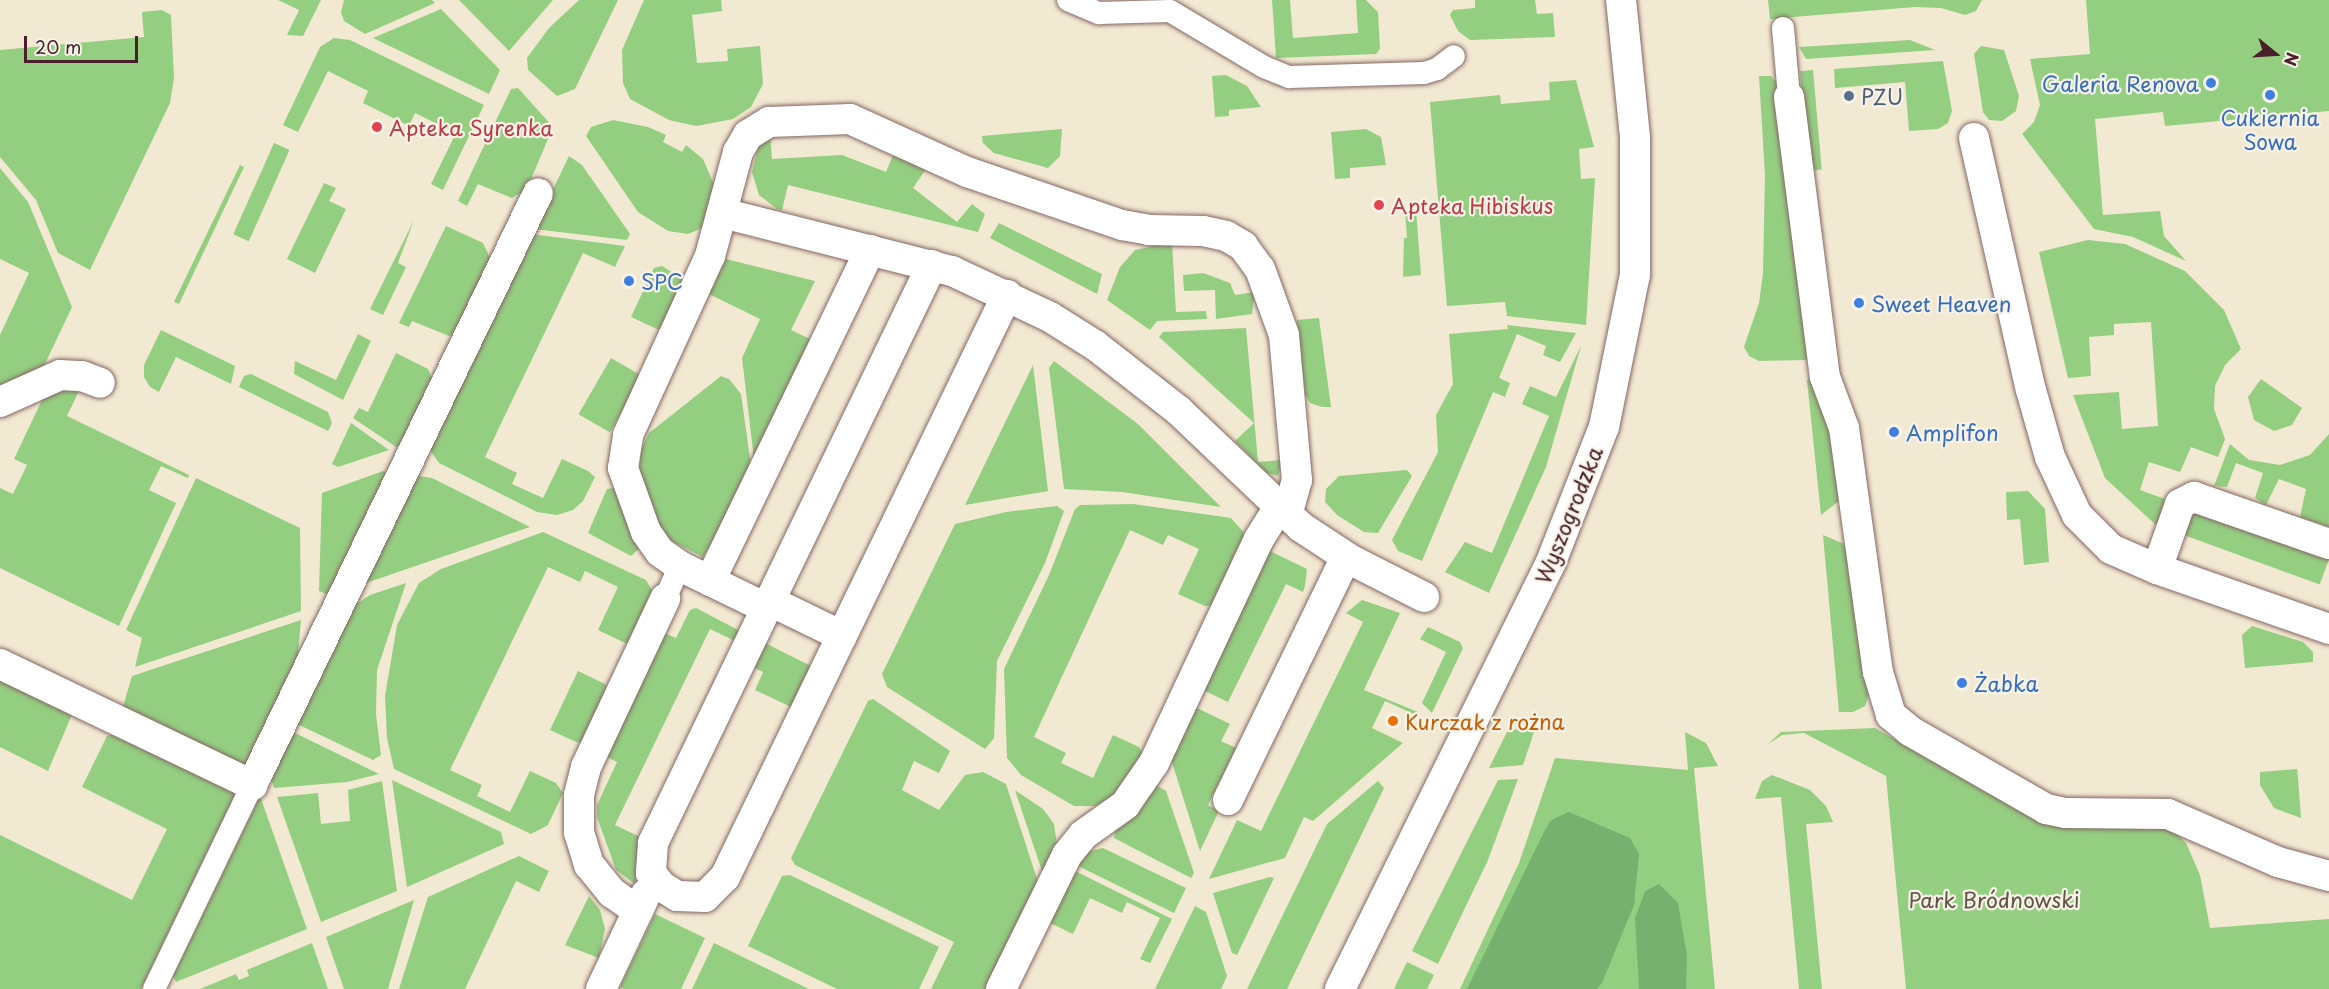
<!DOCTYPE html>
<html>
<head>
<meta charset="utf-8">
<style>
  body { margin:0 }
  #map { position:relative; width:2329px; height:989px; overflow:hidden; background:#f2e9d2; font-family:"Playpen Sans",sans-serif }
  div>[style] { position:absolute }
  .green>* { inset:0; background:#94ce81; transform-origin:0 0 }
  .forest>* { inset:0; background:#77b16f }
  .roads { filter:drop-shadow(0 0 2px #856665) drop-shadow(0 0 2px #856665) }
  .pedestrian>* { height:22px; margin:-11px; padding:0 11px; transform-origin:11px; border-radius:11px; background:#fff }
  .minor>* { height:30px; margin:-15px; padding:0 15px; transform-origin:15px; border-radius:15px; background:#fff }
  .dots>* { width:16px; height:16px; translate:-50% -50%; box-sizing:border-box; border:3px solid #f7f3e8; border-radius:50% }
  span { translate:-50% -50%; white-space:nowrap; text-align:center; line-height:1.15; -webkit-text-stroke:4.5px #f7f3e8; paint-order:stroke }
  .shop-label { font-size:21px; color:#366cbe }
  .right { translate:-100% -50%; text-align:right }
  .left { translate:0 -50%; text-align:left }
  .service-label { font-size:21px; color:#4e5e75 }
  .health-label { font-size:21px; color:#be3a42 }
  .street-label { font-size:21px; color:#4a1f2b }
  .food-label { font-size:21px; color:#c56008 }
  .park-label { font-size:21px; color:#605445 }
  .north { position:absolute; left:2245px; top:24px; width:60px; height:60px; -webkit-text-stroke:4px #f7f3e8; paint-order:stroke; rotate:108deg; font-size:16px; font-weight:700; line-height:24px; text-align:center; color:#4a1f2b }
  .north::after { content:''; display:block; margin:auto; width:21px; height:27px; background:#4a1f2b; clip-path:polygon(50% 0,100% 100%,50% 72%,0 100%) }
  .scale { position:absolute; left:24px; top:36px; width:114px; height:27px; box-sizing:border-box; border:3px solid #4a1f2b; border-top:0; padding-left:8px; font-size:18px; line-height:21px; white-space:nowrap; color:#4a1f2b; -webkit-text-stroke:4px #f7f3e8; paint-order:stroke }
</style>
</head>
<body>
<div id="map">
  <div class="green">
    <i style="clip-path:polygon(278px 0,321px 0,303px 36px,287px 35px,299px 10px)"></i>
    <i style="clip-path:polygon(344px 0,432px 0,435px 3px,365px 34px,344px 21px,341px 12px)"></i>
    <i style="clip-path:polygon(459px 0,553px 0,509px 51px)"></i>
    <i style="clip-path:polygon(579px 0,618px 0,575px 89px,557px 96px,528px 70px,527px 58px,549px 28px)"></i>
    <i style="clip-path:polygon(644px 0,721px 0,722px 11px,692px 15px,697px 63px,728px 61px,727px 49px,760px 46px,763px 84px,751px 107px,733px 119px,696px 126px,669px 120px,630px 99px,623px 83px,622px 50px)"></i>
    <i style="clip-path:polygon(1272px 0,1290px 0,1293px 38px,1358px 33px,1356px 0,1366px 0,1378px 12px,1380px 49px,1376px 54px,1276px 58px)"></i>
    <i style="clip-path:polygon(1475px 0,1535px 0,1537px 14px,1553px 13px,1555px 37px,1470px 40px,1458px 31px,1450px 15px,1453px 10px,1475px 8px)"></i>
    <i style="clip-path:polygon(1768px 0,1982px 0,1976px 11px,1965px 15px,1941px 8px,1915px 7px,1770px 19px)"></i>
    <i style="clip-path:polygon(2086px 0,2329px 0,2329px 111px,2165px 126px,2163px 112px,2095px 119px,2103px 215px,2160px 211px,2164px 236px,2186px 261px,2133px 237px,2094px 229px,2022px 134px,2034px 122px,2040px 105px,2030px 59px,2090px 54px)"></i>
    <i style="clip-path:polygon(441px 9px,500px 70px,489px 94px,373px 38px)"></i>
    <i style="clip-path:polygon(162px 10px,171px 15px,174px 78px,170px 103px,90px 270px,58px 253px,36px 200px,0 157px,0 50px,144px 37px,142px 12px)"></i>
    <i style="clip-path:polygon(334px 38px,350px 40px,484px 105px,443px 190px,431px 184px,456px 133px,415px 113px,409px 126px,363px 103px,368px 91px,328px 71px,298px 132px,283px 125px,320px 47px)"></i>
    <i style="clip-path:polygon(1910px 40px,1935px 50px,1806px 59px,1799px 47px)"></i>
    <i style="clip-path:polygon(1981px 46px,2004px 50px,2019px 96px,2016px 111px,2002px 121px,1989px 120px,1983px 112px,1974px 54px)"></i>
    <i style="clip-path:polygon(1943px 61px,1952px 111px,1948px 123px,1938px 129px,1909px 131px,1905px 82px,1835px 88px,1834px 69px)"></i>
    <i style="left:1813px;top:70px;width:100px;height:13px;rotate:85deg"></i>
    <i style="clip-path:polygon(1226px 75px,1247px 86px,1261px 107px,1229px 110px,1229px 116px,1215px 117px,1212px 76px)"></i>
    <i style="clip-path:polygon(1759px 76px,1771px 76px,1777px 83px,1809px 360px,1759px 361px,1749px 356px,1744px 347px,1759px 303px,1763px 273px,1765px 176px)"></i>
    <i style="clip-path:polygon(1576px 80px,1594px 147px,1579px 149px,1581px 179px,1595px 178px,1586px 325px,1507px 316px,1505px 302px,1447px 306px,1430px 102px,1500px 95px,1501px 104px,1550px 100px,1549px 82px)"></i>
    <i style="clip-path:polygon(518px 88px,553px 127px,527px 189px,512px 198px,478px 184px,467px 206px,458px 201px,511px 89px)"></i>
    <i style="clip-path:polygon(613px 120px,648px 127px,666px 135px,663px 142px,682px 152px,686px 145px,703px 159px,715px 187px,705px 225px,700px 229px,688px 234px,668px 231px,638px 212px,586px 136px,591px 127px)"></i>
    <i style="clip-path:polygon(1062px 129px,1060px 156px,1048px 168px,994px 153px,983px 143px,982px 136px)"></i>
    <i style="clip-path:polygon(1366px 129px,1381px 137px,1386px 165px,1350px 168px,1350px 178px,1335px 179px,1331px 132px)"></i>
    <i style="clip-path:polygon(770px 133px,772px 159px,842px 155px,886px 172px,895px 150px,926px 169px,913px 188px,957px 222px,972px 204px,985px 214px,978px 232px,788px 185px,782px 210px,777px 209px,759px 195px,752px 172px,759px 144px)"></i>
    <i style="left:274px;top:143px;width:17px;height:100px;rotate:24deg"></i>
    <i style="clip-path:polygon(569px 156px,582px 165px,630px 234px,627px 240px,534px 229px)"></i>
    <i style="clip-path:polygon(240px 165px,244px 167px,179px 304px,174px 302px)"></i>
    <i style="clip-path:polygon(0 168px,28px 202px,72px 307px,43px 368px,0 390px,0 335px,29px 273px,0 259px)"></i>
    <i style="clip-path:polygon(324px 183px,336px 188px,329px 201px,346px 209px,315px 273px,287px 259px)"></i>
    <i style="clip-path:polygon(1416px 210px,1421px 275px,1403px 277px,1404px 238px,1407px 238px,1405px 211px)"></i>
    <i style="clip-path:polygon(414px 220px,398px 263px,406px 267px,383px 315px,370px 309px)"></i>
    <i style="clip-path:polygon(999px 223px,1102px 274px,1097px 294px,990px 238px)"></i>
    <i style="clip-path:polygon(446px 226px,483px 243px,491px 260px,455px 334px,449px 336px,412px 321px,409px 327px,399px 323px)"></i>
    <i style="clip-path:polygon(531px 234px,625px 246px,615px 267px,583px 253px,485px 457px,517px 473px,512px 484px,543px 498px,562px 459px,588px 471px,595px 477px,583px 501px,573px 510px,557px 515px,537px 512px,439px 463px,430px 450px)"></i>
    <i style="clip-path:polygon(2088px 240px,2125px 244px,2185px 271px,2224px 310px,2241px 349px,2225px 365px,2215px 386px,2214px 409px,2225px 439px,2218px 457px,2191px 447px,2180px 472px,2149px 462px,2140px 490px,2165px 499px,2157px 526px,2105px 478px,2073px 395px,2119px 392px,2122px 429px,2158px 426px,2151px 322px,2114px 324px,2114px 335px,2089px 337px,2091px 376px,2068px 378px,2039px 252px)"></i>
    <i style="clip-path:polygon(1172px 242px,1176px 312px,1206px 311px,1207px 319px,1157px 321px,1150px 330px,1107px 300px,1120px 267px,1135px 250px)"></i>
    <i style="clip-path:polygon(726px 259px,815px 281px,791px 330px,816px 342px,755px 467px,742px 358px,760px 319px,709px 294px)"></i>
    <i style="clip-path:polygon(662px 266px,687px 282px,665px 329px,657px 329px,631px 317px,654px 268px)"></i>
    <i style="clip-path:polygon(1203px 273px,1230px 283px,1235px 295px,1255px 292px,1252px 314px,1216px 319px,1215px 290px,1184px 291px,1183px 275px)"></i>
    <i style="clip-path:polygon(1319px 318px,1331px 407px,1322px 407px,1310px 403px,1305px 394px,1297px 320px)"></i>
    <i style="clip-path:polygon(1507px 325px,1576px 333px,1560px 362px,1543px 355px,1546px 346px,1517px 334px,1499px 378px,1510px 383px,1505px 397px,1493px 392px,1422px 561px,1398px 551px,1392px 540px,1438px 452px,1436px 415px,1453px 384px,1449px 334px,1508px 329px)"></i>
    <i style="clip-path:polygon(1246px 328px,1258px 462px,1282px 460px,1278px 476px,1267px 473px,1235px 441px,1254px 423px,1159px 337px,1163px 332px)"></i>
    <i style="clip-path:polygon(161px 330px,235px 366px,231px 384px,176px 357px,159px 392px,150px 387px,144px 377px,144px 365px)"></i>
    <i style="clip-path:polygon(358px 334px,371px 341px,343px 400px,294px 374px,295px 361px,336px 380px)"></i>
    <i style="clip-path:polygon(1581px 346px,1546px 467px,1489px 593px,1445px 572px,1465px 542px,1492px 553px,1549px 416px,1522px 404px,1530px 386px,1556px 397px)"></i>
    <i style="clip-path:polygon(396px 353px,428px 369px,433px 381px,404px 445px,396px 447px,353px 418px,359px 408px,368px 412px)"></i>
    <i style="left:611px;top:358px;width:36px;height:65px;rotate:30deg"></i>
    <i style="clip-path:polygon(1054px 361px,1138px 424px,1221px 507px,1122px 492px,1064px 489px,1049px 368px)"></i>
    <i style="clip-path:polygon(1033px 365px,1048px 491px,965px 505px)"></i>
    <i style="clip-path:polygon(251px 374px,328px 412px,332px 423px,328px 431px,239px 387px,244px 376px)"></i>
    <i style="clip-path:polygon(721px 376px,729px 379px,741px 394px,752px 473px,703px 557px,664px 537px,639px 472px,641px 450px,649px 433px)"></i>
    <i style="clip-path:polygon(1811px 379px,1828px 409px,1840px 500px,1821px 515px,1807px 380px)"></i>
    <i style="clip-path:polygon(2261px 379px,2302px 408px,2292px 425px,2274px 431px,2254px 420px,2248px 397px)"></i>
    <i style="clip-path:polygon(69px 389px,79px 391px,67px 416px,189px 475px,188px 478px,161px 466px,149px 490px,176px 503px,119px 626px,0 568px,0 488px,13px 494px,27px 465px,14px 459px,41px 402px,51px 391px)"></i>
    <i style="clip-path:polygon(351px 423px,389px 450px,338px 467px,332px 464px)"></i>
    <i style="clip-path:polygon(2329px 434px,2329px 527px,2300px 517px,2306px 489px,2279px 479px,2266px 505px,2255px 498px,2263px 473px,2236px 463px,2227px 487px,2214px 486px,2230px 444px,2249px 460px,2280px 465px,2310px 455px)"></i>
    <i style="clip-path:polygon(1407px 470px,1412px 476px,1378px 533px,1364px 532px,1337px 515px,1325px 502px,1326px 489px,1339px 476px)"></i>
    <i style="clip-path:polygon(383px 471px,390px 474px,331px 596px,319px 591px,322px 493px)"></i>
    <i style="clip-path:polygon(418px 476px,432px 478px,530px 527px,366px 583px)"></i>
    <i style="clip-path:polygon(196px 478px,300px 528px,301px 611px,135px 667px,142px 638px,126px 630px)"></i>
    <i style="clip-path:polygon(614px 488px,640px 548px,631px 556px,588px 533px,607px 489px)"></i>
    <i style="clip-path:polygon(2028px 491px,2045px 509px,2049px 562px,2024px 565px,2020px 519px,2007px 520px,2006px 492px)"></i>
    <i style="clip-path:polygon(1133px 504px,1231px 518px,1247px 536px,1214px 606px,1205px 606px,1178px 594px,1199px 549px,1168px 535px,1163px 545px,1130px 530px,1034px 737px,1066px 753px,1061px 763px,1093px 778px,1113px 735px,1139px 747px,1144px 756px,1115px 795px,1095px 806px,1074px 806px,1021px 775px,1007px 758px,1004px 669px,1049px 575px,1075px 509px,1080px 505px)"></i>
    <i style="clip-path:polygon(1057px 506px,1064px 511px,1045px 563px,997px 661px,994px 738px,985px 749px,887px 687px,882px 674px,955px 524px,1006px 512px)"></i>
    <i style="left:2194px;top:509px;width:144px;height:28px;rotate:20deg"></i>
    <i style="clip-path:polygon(543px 532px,646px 580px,654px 594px,632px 643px,625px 643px,598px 630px,618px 587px,585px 571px,580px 582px,548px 567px,450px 770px,482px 785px,477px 796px,510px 812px,530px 771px,556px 783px,563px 793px,548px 825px,531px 834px,394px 769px,387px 738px,385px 696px,397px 625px,419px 583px,441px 569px)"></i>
    <i style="clip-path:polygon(1823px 535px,1842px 543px,1851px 553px,1869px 694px,1865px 706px,1853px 712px,1839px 712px)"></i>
    <i style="clip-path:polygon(1268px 550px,1307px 569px,1305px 586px,1303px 592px,1286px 584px,1228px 702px,1201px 689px)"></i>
    <i style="clip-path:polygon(406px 583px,377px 670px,376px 714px,381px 755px,373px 760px,295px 723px,355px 605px,370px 595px)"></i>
    <i style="clip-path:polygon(1362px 600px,1400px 613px,1364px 690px,1418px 712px,1416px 715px,1385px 701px,1372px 728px,1403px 743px,1313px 821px,1304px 817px,1285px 858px,1209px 879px,1237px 820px,1261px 831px,1363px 622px,1346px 613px)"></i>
    <i style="clip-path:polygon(696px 608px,740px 631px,735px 641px,710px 629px,615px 825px,640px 837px,635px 884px,616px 870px,597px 817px,597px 805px,617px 762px,603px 755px,661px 632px,676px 638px,690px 610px)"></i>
    <i style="clip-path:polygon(301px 620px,297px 665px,247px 770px,122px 710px,132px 676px)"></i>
    <i style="clip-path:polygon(2252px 626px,2303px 642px,2313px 652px,2313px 662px,2245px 668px,2242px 635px)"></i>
    <i style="clip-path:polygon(1428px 627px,1460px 642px,1463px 648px,1432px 713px,1422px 703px,1446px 652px,1420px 639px)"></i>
    <i style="clip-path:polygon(765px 643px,811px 666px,791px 707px,755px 690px,763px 672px,753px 667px)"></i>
    <i style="clip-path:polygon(578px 671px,605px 684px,609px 691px,586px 743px,576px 742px,550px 730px)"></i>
    <i style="clip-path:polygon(0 677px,73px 712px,48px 771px,0 747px)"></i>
    <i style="clip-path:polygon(873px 699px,950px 751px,939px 773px,914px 761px,902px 790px,939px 810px,965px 775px,983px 772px,1006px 784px,1039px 885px,989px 989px,931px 989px,954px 942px,795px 865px,791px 858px,868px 701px)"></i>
    <i style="clip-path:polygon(1193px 706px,1230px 724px,1221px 741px,1236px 748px,1208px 805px,1219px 811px,1200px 851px,1170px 756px)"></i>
    <i style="clip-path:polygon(1531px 725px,1535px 729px,1523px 765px,1489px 768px,1507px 732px)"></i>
    <i style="clip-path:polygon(1875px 728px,1946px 769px,2173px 830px,2186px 843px,2200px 875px,2210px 928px,2329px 919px,2329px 989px,1906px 989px,1886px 776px,1804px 733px,1782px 735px,1767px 745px,1781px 732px)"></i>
    <i style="clip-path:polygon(291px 731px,379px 774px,347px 782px,274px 788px,270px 776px)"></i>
    <i style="clip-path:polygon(1685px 732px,1706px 743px,1718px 766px,1694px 768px,1715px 989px,1460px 989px,1519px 863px,1555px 758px,1688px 770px)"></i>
    <i style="clip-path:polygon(118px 733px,233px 790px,234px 797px,141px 989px,0 989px,0 835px,132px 900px,167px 829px,82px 787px,107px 736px)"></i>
    <i style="clip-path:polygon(2297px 769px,2298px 778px,2301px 818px,2274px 808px,2260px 785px,2260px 772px)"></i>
    <i style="clip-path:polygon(1772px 775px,1810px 790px,1826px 806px,1833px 822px,1806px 824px,1822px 989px,1799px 989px,1781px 797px,1755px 799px,1762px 781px)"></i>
    <i style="clip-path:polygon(1518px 779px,1488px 860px,1438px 964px,1412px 951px,1498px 780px)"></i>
    <i style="clip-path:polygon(392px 780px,501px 832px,504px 844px,407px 887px)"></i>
    <i style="clip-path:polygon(382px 781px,397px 891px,321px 922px,277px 797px,318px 793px,321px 824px,350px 821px,348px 790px)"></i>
    <i style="clip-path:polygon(1378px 781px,1384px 788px,1287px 989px,1247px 989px,1327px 824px)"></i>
    <i style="clip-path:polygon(1156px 785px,1166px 791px,1194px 873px,1191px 878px,1114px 838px,1115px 831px)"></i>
    <i style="clip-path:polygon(1015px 790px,1043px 809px,1054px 824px,1057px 844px,1044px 877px)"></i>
    <i style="clip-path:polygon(260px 796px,307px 929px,176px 982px,173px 976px)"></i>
    <i style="clip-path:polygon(1103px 848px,1186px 888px,1174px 913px,1074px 864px,1086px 852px)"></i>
    <i style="clip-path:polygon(519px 856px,549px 871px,539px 892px,516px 881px,465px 989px,399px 989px,428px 897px)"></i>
    <i style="clip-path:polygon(1071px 869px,1172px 919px,1150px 963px,1140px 959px,1160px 918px,1127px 902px,1122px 913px,1090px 898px,1073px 934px,1046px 921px)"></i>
    <i style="clip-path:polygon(790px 875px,939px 947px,919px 989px,837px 989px,748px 946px,782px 876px)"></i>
    <i style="clip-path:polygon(1270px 877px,1274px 878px,1237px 955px,1232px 953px,1213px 893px)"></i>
    <i style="clip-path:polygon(589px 896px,600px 910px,605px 929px,599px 958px,565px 945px)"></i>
    <i style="clip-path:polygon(414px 900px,388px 989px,344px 989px,326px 937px)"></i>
    <i style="clip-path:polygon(1195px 906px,1206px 912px,1227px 976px,1221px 989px,1155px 989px)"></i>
    <i style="clip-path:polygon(655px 914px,705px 938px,681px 989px,624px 989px,620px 987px)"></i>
    <i style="clip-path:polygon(312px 943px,328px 989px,200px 989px,236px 974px,239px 980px,249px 976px,247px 970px)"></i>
    <i style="clip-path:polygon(714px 943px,809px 989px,692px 989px)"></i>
    <i style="clip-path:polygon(1407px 962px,1434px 975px,1427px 989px,1394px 989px)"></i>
  </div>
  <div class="forest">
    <i style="clip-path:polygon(1569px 812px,1630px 838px,1639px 854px,1634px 905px,1602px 983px,1597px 989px,1467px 989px,1544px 832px,1551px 820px)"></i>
    <i style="clip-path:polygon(1659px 884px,1678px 903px,1687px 956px,1686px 989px,1639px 989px,1635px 918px,1645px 891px)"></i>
  </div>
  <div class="roads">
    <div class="pedestrian">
      <i style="left:1068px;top:0;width:34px;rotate:23deg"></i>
      <i style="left:1099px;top:13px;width:71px;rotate:-1.6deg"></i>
      <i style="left:1170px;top:11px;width:109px;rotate:30.8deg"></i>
      <i style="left:1264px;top:67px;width:27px;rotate:22deg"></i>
      <i style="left:1289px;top:77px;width:135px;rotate:-1.7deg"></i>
      <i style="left:1424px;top:73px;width:14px;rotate:-17deg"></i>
      <i style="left:1437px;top:69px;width:21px;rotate:-37deg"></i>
      <i style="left:1783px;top:28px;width:69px;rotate:85deg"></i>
      <i style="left:665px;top:599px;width:36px;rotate:-66deg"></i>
      <i style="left:154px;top:989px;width:226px;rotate:-64.3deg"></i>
    </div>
    <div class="minor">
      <i style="left:1789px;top:97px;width:282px;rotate:82.7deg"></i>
      <i style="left:1825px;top:377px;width:54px;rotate:69.6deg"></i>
      <i style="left:1844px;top:428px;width:246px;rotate:82.1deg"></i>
      <i style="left:1878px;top:672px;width:45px;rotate:73.2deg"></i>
      <i style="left:1891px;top:715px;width:25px;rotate:40deg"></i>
      <i style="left:1910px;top:731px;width:157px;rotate:29.8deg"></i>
      <i style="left:2046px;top:809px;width:19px;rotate:12deg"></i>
      <i style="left:2065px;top:813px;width:103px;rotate:0.6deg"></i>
      <i style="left:2168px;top:814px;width:120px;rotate:23.6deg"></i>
      <i style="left:2278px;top:862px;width:53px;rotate:15.4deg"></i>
      <i style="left:1974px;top:138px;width:258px;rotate:77.3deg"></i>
      <i style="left:2031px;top:390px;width:70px;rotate:74.2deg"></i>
      <i style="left:2050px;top:457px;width:64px;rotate:65deg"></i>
      <i style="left:2077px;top:515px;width:48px;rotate:45deg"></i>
      <i style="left:2111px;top:549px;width:50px;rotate:23.5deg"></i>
      <i style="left:2157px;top:569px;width:182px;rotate:19.2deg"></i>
      <i style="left:722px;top:213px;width:237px;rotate:14.2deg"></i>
      <i style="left:952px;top:271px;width:108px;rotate:25.1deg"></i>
      <i style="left:1050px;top:317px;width:54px;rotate:32.2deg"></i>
      <i style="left:1096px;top:346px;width:104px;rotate:38deg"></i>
      <i style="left:1178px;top:410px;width:170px;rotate:43.6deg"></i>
      <i style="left:1301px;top:527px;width:60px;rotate:33.4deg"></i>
      <i style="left:1351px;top:560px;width:82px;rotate:26.9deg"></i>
      <i style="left:932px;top:265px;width:642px;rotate:115.77deg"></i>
      <i style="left:653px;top:843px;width:30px;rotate:94deg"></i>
      <i style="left:651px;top:873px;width:16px;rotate:52deg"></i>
      <i style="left:661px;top:886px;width:19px;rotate:32deg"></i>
      <i style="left:677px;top:896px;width:28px;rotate:2deg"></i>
      <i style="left:705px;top:897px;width:28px;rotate:-45deg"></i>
      <i style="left:725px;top:877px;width:647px;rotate:-64.15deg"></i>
      <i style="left:0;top:402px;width:66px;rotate:-24.2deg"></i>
      <i style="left:60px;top:375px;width:22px;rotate:3deg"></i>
      <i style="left:82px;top:376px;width:19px;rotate:21deg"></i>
      <i style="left:2157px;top:569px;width:69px;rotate:-70.5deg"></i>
      <i style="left:2180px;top:504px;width:16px;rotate:-27deg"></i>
      <i style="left:2194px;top:497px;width:143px;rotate:19.2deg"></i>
      <i style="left:710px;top:581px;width:368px;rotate:-64.2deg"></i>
      <i style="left:770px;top:601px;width:80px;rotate:25.9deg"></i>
      <i style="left:766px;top:608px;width:96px;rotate:-154deg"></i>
      <i style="left:680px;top:566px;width:24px;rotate:-145deg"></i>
      <i style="left:660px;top:552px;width:24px;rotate:-125deg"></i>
      <i style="left:646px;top:532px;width:68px;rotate:-109.8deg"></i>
      <i style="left:623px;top:468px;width:33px;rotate:-81deg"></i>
      <i style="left:628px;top:435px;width:197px;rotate:-65.4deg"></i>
      <i style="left:710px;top:256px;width:108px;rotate:-74.9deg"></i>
      <i style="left:738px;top:152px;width:20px;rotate:-60deg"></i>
      <i style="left:748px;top:135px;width:25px;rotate:-32deg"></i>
      <i style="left:769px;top:122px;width:81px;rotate:-2.1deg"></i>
      <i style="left:850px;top:119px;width:128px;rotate:24.4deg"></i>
      <i style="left:967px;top:172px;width:164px;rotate:18.9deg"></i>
      <i style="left:1122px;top:225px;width:27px;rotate:10deg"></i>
      <i style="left:1149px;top:230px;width:54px;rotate:1.1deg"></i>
      <i style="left:1203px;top:231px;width:24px;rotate:12deg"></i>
      <i style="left:1226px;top:236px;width:20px;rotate:30deg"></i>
      <i style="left:1243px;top:246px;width:29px;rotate:54deg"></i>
      <i style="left:1260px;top:269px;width:70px;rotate:70deg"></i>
      <i style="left:1284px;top:335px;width:146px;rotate:84.9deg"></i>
      <i style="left:1297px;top:480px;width:37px;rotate:106deg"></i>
      <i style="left:0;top:664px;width:280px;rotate:25.6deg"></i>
      <i style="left:252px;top:785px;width:657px;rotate:-64.21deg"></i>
      <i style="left:1228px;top:800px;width:270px;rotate:-64.1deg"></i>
      <i style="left:638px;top:911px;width:32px;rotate:-145deg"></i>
      <i style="left:612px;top:893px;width:36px;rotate:-129deg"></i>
      <i style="left:589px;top:865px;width:34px;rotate:-107deg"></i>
      <i style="left:579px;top:833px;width:38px;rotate:-90deg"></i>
      <i style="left:579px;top:795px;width:29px;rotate:-76deg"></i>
      <i style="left:586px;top:767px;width:186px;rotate:-64.8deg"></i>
      <i style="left:601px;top:989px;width:105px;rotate:-64.7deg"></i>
      <i style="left:1001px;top:989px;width:149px;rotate:-63.8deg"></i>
      <i style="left:1067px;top:855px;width:26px;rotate:-51deg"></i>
      <i style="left:1083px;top:835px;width:52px;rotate:-35.5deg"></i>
      <i style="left:1125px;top:805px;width:51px;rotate:-55.4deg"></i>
      <i style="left:1154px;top:763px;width:247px;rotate:-64.9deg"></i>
      <i style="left:1259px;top:539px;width:36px;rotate:-58deg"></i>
      <i style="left:1340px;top:989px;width:476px;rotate:-63.7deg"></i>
      <i style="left:1551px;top:562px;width:145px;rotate:-68.6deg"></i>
      <i style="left:1604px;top:427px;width:155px;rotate:-78.5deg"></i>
      <i style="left:1635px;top:275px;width:138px;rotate:-90deg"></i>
      <i style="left:1635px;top:137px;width:138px;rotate:-95.8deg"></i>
    </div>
  </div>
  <div class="dots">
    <i style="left:2211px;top:83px;background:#3f7fe0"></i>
    <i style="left:2270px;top:95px;background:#3f7fe0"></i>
    <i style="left:1849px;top:96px;background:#5c6f8a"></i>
    <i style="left:377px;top:127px;background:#e0444e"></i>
    <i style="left:1379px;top:205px;background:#e0444e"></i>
    <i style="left:629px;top:281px;background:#3f7fe0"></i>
    <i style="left:1859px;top:303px;background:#3f7fe0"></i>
    <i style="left:1894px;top:432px;background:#3f7fe0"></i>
    <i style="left:1962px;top:683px;background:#3f7fe0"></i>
    <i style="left:1393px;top:721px;background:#e8710a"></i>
  </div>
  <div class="shop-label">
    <span class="right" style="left:2199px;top:83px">Galeria Renova</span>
    <span style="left:2270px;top:129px">Cukiernia<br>Sowa</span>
    <span class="left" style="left:641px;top:281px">SPC</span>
    <span class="left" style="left:1871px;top:303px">Sweet Heaven</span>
    <span class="left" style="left:1906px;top:432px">Amplifon</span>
    <span class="left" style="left:1974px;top:683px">Żabka</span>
  </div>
  <div class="service-label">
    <span class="left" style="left:1861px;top:96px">PZU</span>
  </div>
  <div class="health-label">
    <span class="left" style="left:389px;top:127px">Apteka Syrenka</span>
    <span class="left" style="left:1391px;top:205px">Apteka Hibiskus</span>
  </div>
  <div class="street-label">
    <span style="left:1568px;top:515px;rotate:-68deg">Wyszogrodzka</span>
  </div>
  <div class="food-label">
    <span class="left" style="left:1405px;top:721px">Kurczak z rożna</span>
  </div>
  <div class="park-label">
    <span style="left:1994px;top:899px">Park Bródnowski</span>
  </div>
  <div class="north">N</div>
  <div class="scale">20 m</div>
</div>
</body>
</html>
